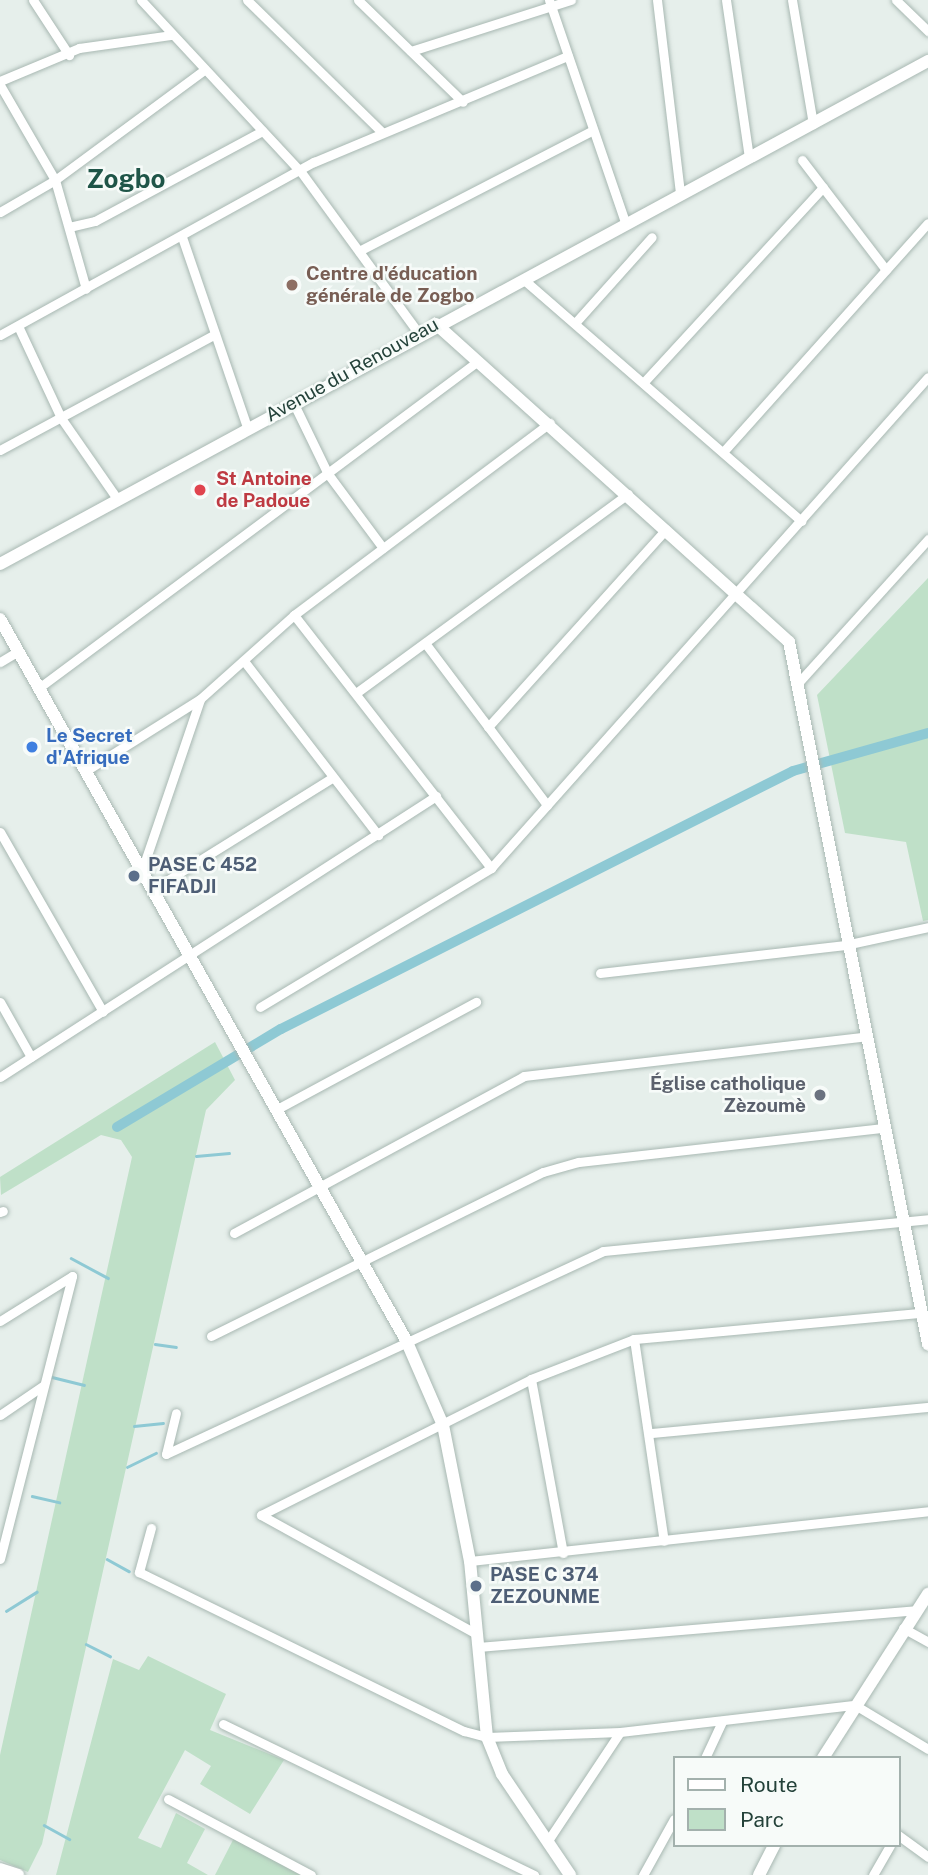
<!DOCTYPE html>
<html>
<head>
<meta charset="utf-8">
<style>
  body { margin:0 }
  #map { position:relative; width:928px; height:1875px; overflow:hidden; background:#e6efeb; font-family:"Public Sans",sans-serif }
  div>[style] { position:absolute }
  .green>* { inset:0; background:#bfe0c8 }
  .stream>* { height:2.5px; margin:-1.25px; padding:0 1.25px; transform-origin:1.25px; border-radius:1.25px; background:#8ec9d4 }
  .canal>* { height:10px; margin:-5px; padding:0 5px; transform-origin:5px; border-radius:5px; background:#8ec9d4 }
  .roads { filter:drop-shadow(0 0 2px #a8b8b2) drop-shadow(0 0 2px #a8b8b2) }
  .street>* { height:9px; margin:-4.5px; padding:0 4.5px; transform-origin:4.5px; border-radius:4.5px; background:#fff }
  .secondary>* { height:12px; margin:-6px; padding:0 6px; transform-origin:6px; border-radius:6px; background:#fff }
  .dots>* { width:19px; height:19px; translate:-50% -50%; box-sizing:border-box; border:4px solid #f7fbf9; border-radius:50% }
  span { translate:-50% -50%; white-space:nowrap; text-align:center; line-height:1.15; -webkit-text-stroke:5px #f7fbf9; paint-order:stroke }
  .education-label { font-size:19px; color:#785e54; font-weight:700 }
  .left { translate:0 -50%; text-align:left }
  .street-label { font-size:19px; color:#24423a }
  .health-label { font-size:19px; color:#be3a42; font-weight:700 }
  .shop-label { font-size:19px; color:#366cbe; font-weight:700 }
  .service-label { font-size:19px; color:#4e5e75; font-weight:700 }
  .worship-label { font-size:19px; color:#5b616d; font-weight:700 }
  .right { translate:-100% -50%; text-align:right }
  .district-label { font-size:26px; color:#1f5548; font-weight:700 }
  .legend { position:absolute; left:673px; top:1756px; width:228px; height:91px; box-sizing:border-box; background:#f7fbf9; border:2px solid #a3b1ad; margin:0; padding:9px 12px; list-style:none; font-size:21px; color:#24423a }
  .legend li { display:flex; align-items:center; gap:14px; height:35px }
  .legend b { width:35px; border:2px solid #a3b1ad }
</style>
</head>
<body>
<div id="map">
  <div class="green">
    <i style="clip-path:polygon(928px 578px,928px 920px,923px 921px,906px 842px,845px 833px,817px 695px)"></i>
    <i style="clip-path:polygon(215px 1042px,235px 1080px,206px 1110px,42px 1844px,28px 1872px,0 1860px,0 1755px,132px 1157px,121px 1140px,101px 1135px,1px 1195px,0 1177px)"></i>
    <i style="clip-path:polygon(148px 1656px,226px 1694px,210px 1730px,284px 1760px,250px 1814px,200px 1784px,211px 1766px,185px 1750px,138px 1838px,161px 1848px,176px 1813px,205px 1829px,187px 1863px,208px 1875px,56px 1875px,113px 1659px,139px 1670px)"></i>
    <i style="clip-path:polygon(234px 1838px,301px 1875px,215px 1875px)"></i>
  </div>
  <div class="stream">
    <i style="left:196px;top:1156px;width:33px;rotate:-5deg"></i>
    <i style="left:71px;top:1258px;width:42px;rotate:28.4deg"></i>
    <i style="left:155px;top:1344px;width:21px;rotate:8deg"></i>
    <i style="left:48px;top:1376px;width:37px;rotate:14deg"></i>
    <i style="left:134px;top:1426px;width:29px;rotate:-6deg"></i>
    <i style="left:127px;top:1467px;width:32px;rotate:-26deg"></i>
    <i style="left:32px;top:1496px;width:28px;rotate:13deg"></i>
    <i style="left:107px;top:1559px;width:25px;rotate:29deg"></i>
    <i style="left:6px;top:1611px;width:36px;rotate:-32deg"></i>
    <i style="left:86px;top:1644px;width:27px;rotate:27deg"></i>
    <i style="left:44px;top:1825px;width:29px;rotate:29deg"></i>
  </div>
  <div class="canal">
    <i style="left:117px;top:1127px;width:191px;rotate:-30.9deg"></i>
    <i style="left:281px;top:1029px;width:573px;rotate:-26.74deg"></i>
    <i style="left:793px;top:771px;width:140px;rotate:-15.7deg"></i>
  </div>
  <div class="roads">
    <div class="street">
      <i style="left:33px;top:0;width:66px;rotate:56.8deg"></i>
      <i style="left:141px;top:0;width:235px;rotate:47.1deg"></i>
      <i style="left:301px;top:172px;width:200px;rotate:53.9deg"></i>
      <i style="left:247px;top:0;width:189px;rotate:44.4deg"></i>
      <i style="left:358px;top:0;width:146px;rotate:44.2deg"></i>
      <i style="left:549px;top:0;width:235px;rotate:71.1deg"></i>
      <i style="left:657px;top:0;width:193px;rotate:83.2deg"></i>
      <i style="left:726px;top:0;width:160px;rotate:81.7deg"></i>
      <i style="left:792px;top:0;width:126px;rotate:80.4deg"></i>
      <i style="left:896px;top:0;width:45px;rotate:44.1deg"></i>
      <i style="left:411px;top:51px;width:168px;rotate:-17.7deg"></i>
      <i style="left:0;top:81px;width:86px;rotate:-22.7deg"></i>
      <i style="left:79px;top:48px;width:94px;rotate:-8deg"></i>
      <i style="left:0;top:85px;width:110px;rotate:59.9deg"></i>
      <i style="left:55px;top:180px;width:113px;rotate:74.1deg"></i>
      <i style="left:802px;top:160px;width:138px;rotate:52.6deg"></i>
      <i style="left:0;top:212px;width:64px;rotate:-30.2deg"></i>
      <i style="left:55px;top:180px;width:185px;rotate:-36.4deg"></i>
      <i style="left:69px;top:227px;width:27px;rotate:-13deg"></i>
      <i style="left:95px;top:221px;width:190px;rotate:-28.3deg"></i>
      <i style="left:182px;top:237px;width:201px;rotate:71.1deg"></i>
      <i style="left:359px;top:251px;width:263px;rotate:-27.3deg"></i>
      <i style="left:523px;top:279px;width:369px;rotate:41deg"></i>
      <i style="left:575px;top:323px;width:115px;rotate:-48.2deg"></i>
      <i style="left:18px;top:326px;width:102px;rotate:64.9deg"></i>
      <i style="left:61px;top:418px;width:100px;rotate:55.2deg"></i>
      <i style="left:0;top:335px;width:359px;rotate:-28.9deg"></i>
      <i style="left:314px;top:162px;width:275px;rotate:-22.7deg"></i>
      <i style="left:643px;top:383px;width:266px;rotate:-47.4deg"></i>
      <i style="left:293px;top:402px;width:80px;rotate:64.1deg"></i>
      <i style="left:328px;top:474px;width:92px;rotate:53.4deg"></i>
      <i style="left:0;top:450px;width:244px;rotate:-28.3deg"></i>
      <i style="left:723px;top:452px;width:307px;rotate:-48.2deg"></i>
      <i style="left:294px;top:615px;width:321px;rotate:52.1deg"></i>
      <i style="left:425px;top:643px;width:203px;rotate:53deg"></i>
      <i style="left:244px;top:661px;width:220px;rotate:52.4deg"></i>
      <i style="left:0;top:662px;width:21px;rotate:-31deg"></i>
      <i style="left:799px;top:682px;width:193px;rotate:-47.9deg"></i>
      <i style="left:40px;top:687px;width:546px;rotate:-36.66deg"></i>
      <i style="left:356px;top:693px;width:337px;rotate:-36.2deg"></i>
      <i style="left:488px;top:727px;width:266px;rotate:-48deg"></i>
      <i style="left:87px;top:770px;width:133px;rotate:-32.1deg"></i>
      <i style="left:200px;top:699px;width:126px;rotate:-41.8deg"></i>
      <i style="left:294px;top:615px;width:320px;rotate:-36.9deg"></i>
      <i style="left:0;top:832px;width:207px;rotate:60.2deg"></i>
      <i style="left:143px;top:867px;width:176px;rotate:-71.2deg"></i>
      <i style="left:155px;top:888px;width:208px;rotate:-31.9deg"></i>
      <i style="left:600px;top:973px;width:247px;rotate:-6.5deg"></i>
      <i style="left:845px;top:945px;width:85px;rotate:-12.2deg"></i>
      <i style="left:0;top:1002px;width:63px;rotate:60.6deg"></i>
      <i style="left:260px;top:1007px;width:270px;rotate:-31deg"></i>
      <i style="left:491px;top:868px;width:657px;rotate:-48.33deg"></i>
      <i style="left:0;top:1077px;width:519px;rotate:-32.8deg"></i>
      <i style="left:279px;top:1108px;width:224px;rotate:-28.3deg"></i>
      <i style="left:0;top:1212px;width:3px;rotate:-18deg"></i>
      <i style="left:234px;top:1233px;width:330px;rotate:-28.4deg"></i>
      <i style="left:524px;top:1076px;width:340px;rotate:-6.6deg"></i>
      <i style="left:0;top:1321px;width:85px;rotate:-32deg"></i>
      <i style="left:211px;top:1336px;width:370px;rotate:-26.3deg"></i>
      <i style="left:543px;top:1172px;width:37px;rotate:-16deg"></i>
      <i style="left:579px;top:1162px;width:304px;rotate:-6.4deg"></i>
      <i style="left:634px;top:1339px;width:204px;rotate:81.6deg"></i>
      <i style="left:531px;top:1379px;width:177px;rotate:79.6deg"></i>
      <i style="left:0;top:1415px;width:53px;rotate:-34.3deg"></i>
      <i style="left:651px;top:1433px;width:278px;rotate:-5.4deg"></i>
      <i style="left:166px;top:1454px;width:482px;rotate:-24.9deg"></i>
      <i style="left:603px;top:1251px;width:327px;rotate:-5.6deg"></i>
      <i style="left:166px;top:1454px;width:42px;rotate:-76.3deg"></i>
      <i style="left:261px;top:1515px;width:302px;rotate:-26.7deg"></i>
      <i style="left:531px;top:1379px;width:110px;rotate:-21.2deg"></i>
      <i style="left:634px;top:1339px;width:287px;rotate:-5.2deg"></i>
      <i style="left:261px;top:1515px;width:247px;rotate:28.9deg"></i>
      <i style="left:151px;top:1528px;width:46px;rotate:105.3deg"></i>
      <i style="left:139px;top:1572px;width:362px;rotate:26.1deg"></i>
      <i style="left:464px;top:1731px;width:24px;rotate:15deg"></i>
      <i style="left:487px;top:1737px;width:133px;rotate:-2.2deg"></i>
      <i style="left:620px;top:1732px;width:237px;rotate:-6.6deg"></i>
      <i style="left:855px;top:1705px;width:85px;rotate:31.1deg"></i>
      <i style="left:0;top:1559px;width:292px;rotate:-75.7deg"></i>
      <i style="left:470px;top:1561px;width:461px;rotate:-6.2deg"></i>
      <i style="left:903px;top:1628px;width:29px;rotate:29deg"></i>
      <i style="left:478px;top:1647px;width:439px;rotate:-4.8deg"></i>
      <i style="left:223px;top:1724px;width:346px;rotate:25.9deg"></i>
      <i style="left:705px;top:1758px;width:40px;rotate:-65deg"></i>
      <i style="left:168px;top:1799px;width:162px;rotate:28deg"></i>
      <i style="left:898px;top:1835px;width:37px;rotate:36deg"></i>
      <i style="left:547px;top:1842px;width:132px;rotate:-56.4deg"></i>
      <i style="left:643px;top:1875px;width:64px;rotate:-61deg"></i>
      <i style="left:873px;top:1875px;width:34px;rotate:-60deg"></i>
    </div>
    <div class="secondary">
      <i style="left:436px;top:324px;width:475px;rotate:42deg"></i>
      <i style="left:789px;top:642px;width:716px;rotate:78.8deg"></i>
      <i style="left:0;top:564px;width:1056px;rotate:-28.46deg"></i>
      <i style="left:0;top:619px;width:827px;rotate:60.62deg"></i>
      <i style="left:406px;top:1340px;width:93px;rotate:66.5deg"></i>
      <i style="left:443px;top:1425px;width:139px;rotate:78.8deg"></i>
      <i style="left:470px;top:1561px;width:177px;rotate:84.5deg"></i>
      <i style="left:487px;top:1737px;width:40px;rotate:68deg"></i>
      <i style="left:502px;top:1774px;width:122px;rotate:56deg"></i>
      <i style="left:823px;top:1758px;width:195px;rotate:-57.4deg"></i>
      <i style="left:0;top:1869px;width:19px;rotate:18deg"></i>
      <i style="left:759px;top:1875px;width:34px;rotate:-63deg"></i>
    </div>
  </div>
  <div class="dots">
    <i style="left:292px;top:285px;background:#8d6e63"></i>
    <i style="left:200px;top:490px;background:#e0444e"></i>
    <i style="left:32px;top:747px;background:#3f7fe0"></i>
    <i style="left:134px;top:876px;background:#5c6f8a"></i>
    <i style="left:820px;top:1095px;background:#6b7280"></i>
    <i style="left:476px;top:1586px;background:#5c6f8a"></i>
  </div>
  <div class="education-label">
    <span class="left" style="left:306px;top:285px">Centre d'éducation<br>générale de Zogbo</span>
  </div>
  <div class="street-label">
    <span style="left:352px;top:370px;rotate:-29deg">Avenue du Renouveau</span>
  </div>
  <div class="health-label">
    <span class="left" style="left:216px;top:490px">St Antoine<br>de Padoue</span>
  </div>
  <div class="shop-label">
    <span class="left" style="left:46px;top:747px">Le Secret<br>d'Afrique</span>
  </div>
  <div class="service-label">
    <span class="left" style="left:148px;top:876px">PASE C 452<br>FIFADJI</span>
    <span class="left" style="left:490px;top:1586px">PASE C 374<br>ZEZOUNME</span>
  </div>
  <div class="worship-label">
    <span class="right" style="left:806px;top:1095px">Église catholique<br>Zèzoumè</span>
  </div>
  <div class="district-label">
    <span style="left:126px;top:179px">Zogbo</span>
  </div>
  <ul class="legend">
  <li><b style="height:9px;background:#fff"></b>Route</li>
  <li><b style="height:19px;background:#bfe0c8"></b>Parc</li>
  </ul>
</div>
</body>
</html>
